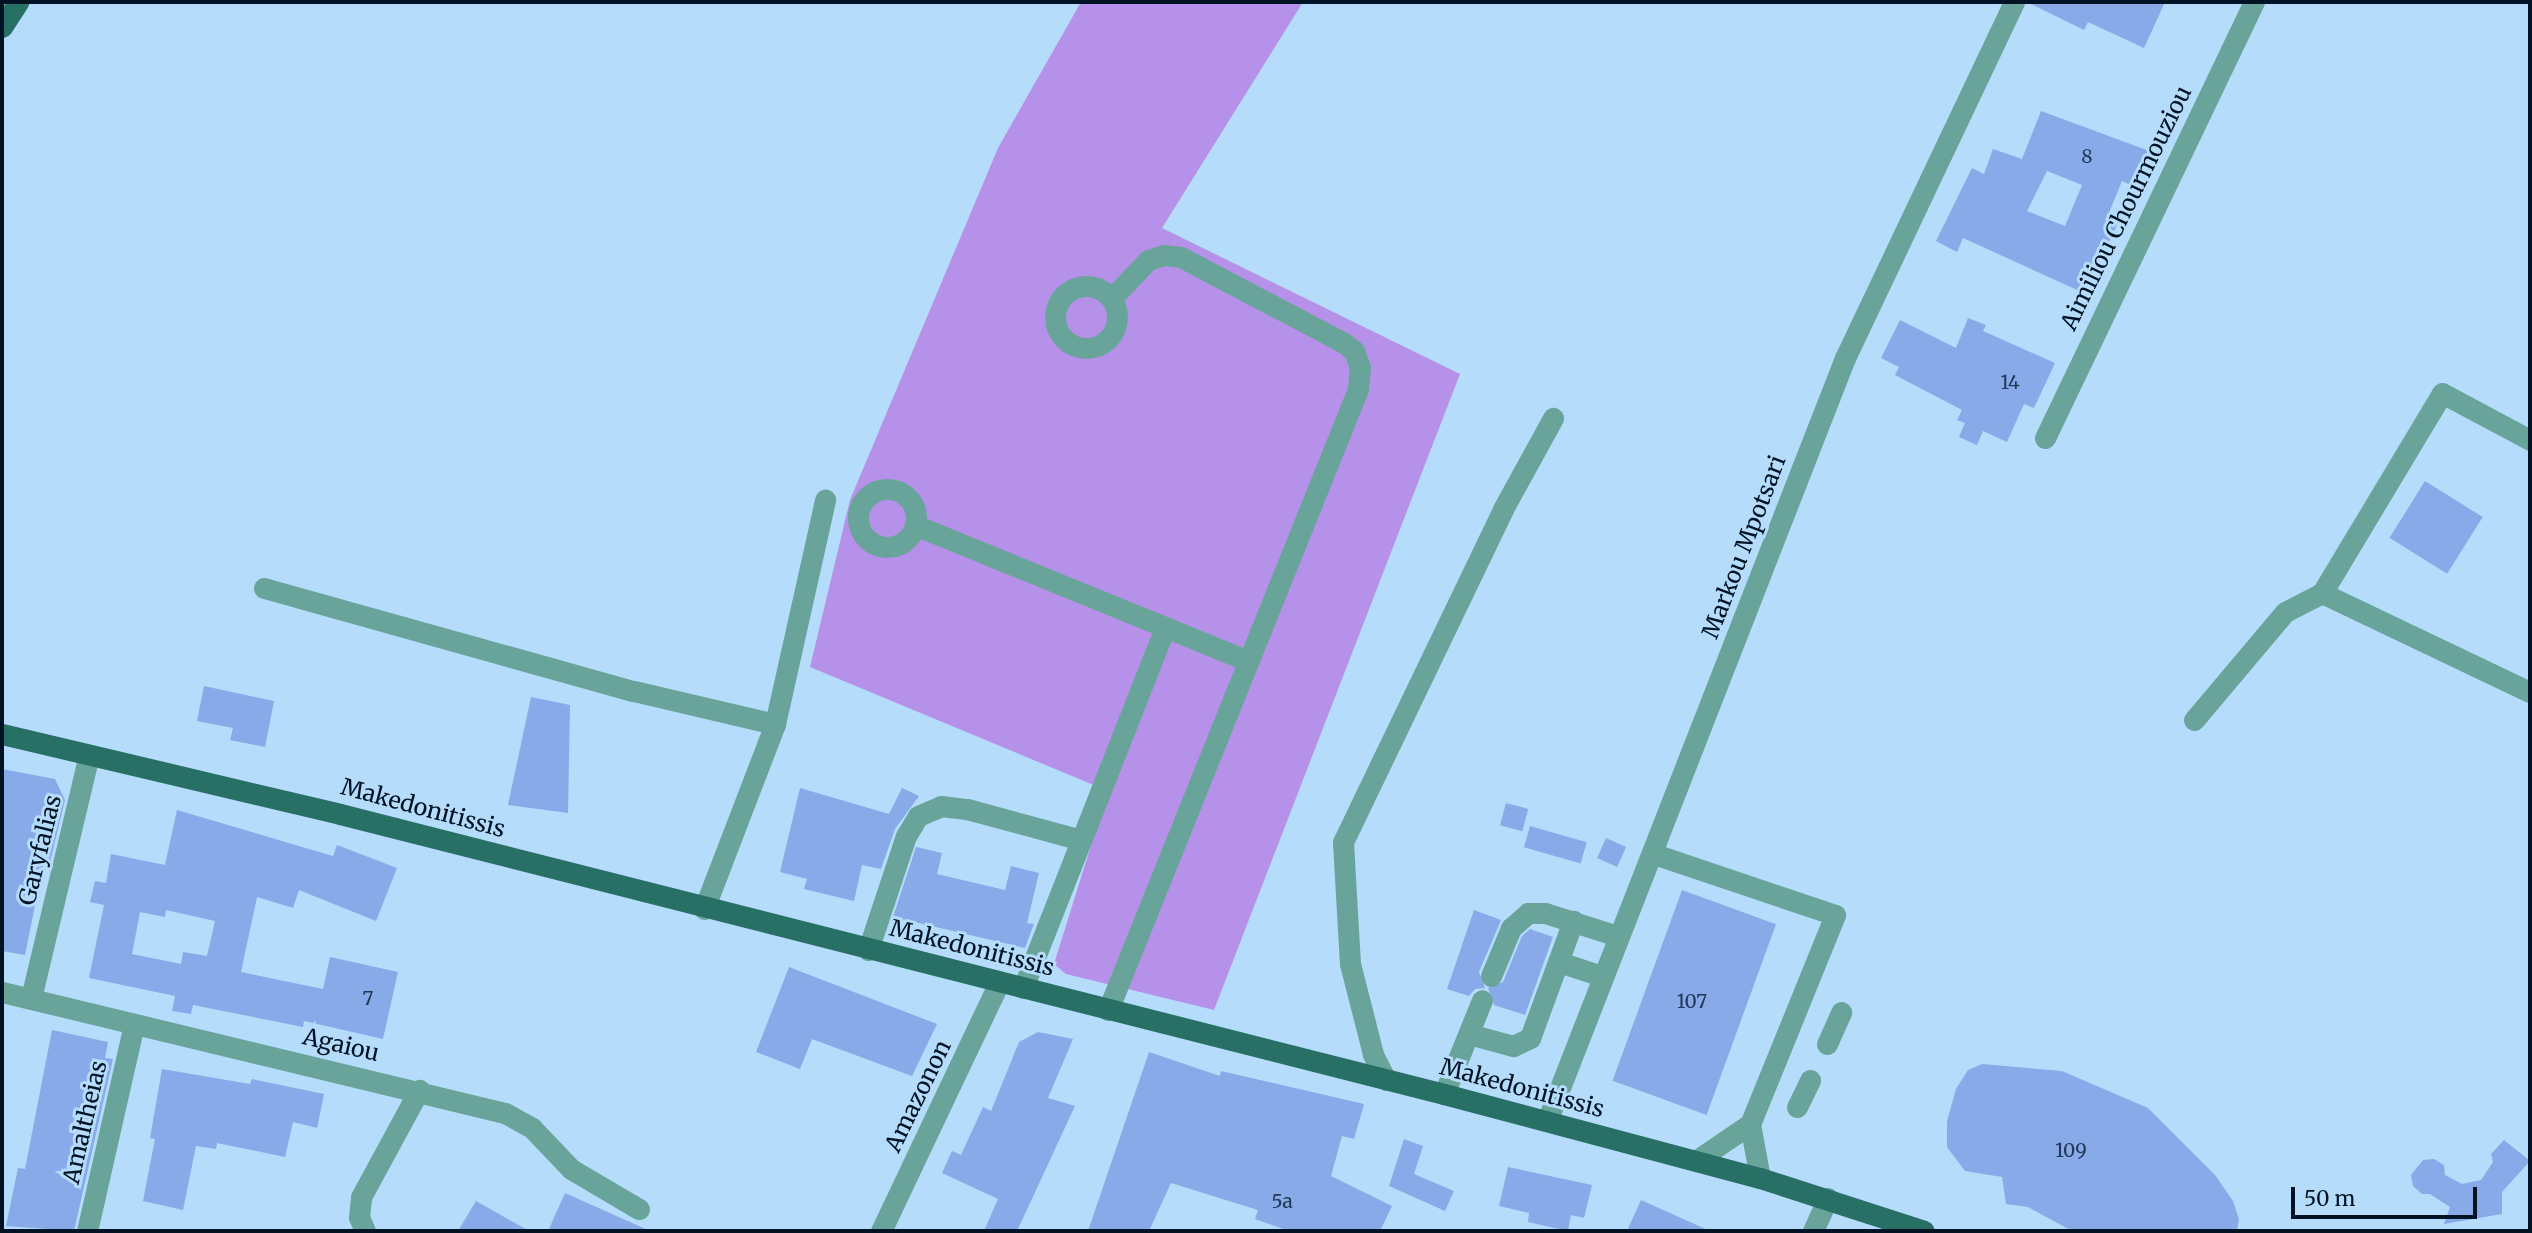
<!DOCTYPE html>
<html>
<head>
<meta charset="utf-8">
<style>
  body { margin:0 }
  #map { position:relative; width:2532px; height:1233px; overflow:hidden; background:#b5dcfb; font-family:Merriweather,serif }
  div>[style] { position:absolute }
  .green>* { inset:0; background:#b691ea }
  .building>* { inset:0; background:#88aae9; transform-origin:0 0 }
  .minor>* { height:21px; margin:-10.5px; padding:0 10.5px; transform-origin:10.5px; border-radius:10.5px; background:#69a49a }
  .minor>.ring { margin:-10.5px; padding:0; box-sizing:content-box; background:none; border:21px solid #69a49a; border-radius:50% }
  .major>* { height:21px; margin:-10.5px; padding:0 10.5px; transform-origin:10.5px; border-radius:10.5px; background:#287065 }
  span { translate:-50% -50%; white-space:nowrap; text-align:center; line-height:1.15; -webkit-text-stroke:6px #b5dcfb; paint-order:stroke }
  .number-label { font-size:19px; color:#223956 }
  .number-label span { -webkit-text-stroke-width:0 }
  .street-label { font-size:23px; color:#001325 }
  .frame { position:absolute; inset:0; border:4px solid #001325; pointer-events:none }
  .scale { position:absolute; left:2291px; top:1187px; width:186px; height:32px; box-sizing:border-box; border:4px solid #001325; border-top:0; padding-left:9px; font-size:21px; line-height:24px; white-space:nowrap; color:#001325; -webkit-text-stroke:5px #b5dcfb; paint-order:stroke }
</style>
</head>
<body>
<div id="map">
  <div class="green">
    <i style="clip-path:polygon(1081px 2px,1303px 2px,1162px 228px,1460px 374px,1214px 1010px,1066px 974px,1054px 964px,1108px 791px,810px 667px,850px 500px,998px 148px)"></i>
  </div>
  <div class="building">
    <i style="clip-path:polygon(2027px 2px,2165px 2px,2144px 48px,2088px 22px,2084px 30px)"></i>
    <i style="clip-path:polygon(evenodd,2041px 111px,2152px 152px,2138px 188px,2122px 181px,2106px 220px,2117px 225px,2086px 294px,1963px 238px,1957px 252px,1936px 241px,1972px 168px,1984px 174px,1993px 149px,2022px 159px,2041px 111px,2047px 171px,2082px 185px,2065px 226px,2027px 211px,2047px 171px)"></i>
    <i style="clip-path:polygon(1968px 318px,1986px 325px,1983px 331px,2055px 363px,2034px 408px,2024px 404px,2007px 442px,1983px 431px,1977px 445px,1959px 437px,1965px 423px,1957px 420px,1962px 410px,1895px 375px,1899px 367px,1881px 358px,1900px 320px,1956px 348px)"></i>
    <i style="left:2425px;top:481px;width:68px;height:67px;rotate:32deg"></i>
    <i style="clip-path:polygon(204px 686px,274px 701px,265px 747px,230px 740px,233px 728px,197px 721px)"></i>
    <i style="clip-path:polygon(531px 697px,570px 705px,568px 813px,508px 805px)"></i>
    <i style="clip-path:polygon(2px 769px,55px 779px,65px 800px,50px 862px,44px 861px,25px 955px,2px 951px)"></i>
    <i style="clip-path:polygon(800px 788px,889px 814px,902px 788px,919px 796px,895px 829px,881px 869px,862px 865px,854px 901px,804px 889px,807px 879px,780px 872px)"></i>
    <i style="left:1506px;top:803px;width:23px;height:23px;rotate:15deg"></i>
    <i style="clip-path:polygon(evenodd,177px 810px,333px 856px,337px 845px,397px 868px,376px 921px,299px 890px,293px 908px,257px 897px,241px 972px,323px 989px,330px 957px,398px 972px,383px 1039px,304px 1021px,303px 1027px,193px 1005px,191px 1014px,172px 1011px,175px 996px,89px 978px,104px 905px,90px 902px,95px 881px,106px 883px,111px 854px,165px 865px,177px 810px,166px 910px,215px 921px,207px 956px,183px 952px,181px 964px,132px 954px,140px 912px,165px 917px,166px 910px)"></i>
    <i style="left:1530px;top:826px;width:59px;height:22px;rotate:16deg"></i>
    <i style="left:1606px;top:838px;width:22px;height:22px;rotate:24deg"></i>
    <i style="clip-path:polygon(916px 847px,942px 853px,937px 874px,1005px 890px,1011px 866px,1039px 873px,1027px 923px,1034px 924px,1025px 948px,893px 917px)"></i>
    <i style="left:1682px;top:890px;width:100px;height:203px;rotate:20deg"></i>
    <i style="clip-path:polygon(1474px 910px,1501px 920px,1479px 972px,1485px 988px,1475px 989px,1469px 996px,1447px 989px)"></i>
    <i style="clip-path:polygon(1530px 929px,1553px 937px,1525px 1015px,1494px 1005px,1488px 988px,1503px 982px,1522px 936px)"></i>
    <i style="clip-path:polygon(789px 967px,937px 1024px,912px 1076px,812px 1039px,800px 1069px,756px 1052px)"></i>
    <i style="clip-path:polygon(52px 1030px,108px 1042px,105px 1058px,113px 1059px,74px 1231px,6px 1226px,18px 1168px,25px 1169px)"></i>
    <i style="clip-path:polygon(1038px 1032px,1073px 1039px,1048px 1098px,1075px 1106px,1017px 1231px,984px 1231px,998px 1199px,942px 1173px,952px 1151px,961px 1155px,983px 1107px,991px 1111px,1019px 1042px)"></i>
    <i style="clip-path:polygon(1149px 1052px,1220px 1076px,1221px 1071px,1364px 1104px,1354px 1139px,1342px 1136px,1331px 1176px,1392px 1206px,1380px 1231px,1289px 1231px,1255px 1219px,1258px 1210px,1171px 1183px,1149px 1231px,1088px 1231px)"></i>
    <i style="clip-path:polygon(1982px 1064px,2062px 1071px,2148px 1108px,2215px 1175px,2233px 1201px,2239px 1219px,2237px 1231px,2072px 1231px,2028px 1207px,2006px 1204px,2002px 1177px,1965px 1171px,1947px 1147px,1947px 1121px,1956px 1089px,1968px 1070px)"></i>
    <i style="clip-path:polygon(162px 1069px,250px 1084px,252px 1079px,324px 1094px,317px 1128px,293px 1122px,285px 1157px,217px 1143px,216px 1149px,196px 1146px,183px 1210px,143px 1201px,155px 1139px,150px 1138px)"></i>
    <i style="clip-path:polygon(1404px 1139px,1423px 1146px,1414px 1174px,1454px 1191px,1445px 1211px,1389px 1186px)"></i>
    <i style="clip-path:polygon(2504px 1140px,2530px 1161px,2502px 1192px,2502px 1214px,2444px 1224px,2450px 1207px,2430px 1194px,2422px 1194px,2413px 1186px,2411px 1175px,2423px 1160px,2434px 1159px,2444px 1165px,2445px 1175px,2462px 1184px,2481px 1180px,2493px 1162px,2491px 1154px)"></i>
    <i style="clip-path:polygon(1508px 1167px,1592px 1185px,1584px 1218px,1571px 1215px,1568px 1231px,1528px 1222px,1529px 1213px,1499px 1206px)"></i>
    <i style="clip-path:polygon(565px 1193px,650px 1231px,548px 1231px)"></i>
    <i style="clip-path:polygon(1641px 1200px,1710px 1231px,1627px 1231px)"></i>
    <i style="clip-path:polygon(476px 1201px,529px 1231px,458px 1231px)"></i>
  </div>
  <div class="minor">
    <i class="ring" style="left:1055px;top:286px;width:41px;height:41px"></i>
    <i style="left:2045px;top:438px;width:484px;rotate:-64.4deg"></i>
    <i class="ring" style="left:858px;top:489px;width:37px;height:37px"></i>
    <i style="left:915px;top:525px;width:360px;rotate:22.2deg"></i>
    <i style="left:264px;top:588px;width:384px;rotate:15.6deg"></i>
    <i style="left:634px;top:691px;width:145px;rotate:13.2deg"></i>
    <i style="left:2322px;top:593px;width:230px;rotate:25.5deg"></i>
    <i style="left:2194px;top:720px;width:141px;rotate:-49.9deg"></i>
    <i style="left:2285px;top:612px;width:42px;rotate:-27.2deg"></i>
    <i style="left:2322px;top:593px;width:233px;rotate:-59deg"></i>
    <i style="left:2442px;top:393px;width:100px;rotate:28.1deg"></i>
    <i style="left:1654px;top:854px;width:191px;rotate:18.6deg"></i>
    <i style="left:1835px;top:915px;width:226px;rotate:112.1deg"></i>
    <i style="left:1750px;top:1124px;width:64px;rotate:145.8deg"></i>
    <i style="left:704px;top:909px;width:198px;rotate:-69deg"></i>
    <i style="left:775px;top:724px;width:230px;rotate:-77.4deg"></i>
    <i style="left:868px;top:950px;width:120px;rotate:-71.6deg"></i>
    <i style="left:906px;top:836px;width:23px;rotate:-59deg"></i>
    <i style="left:918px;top:816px;width:25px;rotate:-23deg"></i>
    <i style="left:941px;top:806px;width:26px;rotate:7deg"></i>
    <i style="left:967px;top:809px;width:118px;rotate:15.2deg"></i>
    <i style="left:1559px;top:962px;width:45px;rotate:18deg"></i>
    <i style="left:1491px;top:976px;width:52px;rotate:-67.4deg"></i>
    <i style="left:1511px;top:928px;width:23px;rotate:-41deg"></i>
    <i style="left:1528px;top:913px;width:17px"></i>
    <i style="left:1545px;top:913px;width:77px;rotate:17.5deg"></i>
    <i style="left:1023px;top:988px;width:388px;rotate:-68.5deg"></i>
    <i style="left:2px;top:992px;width:517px;rotate:13.53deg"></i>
    <i style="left:505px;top:1113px;width:31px;rotate:29deg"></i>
    <i style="left:532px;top:1128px;width:57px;rotate:46.4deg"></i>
    <i style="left:571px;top:1169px;width:79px;rotate:30.5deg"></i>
    <i style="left:31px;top:998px;width:250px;rotate:-76.6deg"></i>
    <i style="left:1108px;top:1010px;width:669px;rotate:-68.07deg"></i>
    <i style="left:1358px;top:389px;width:21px;rotate:-85deg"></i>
    <i style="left:1360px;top:368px;width:18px;rotate:-109deg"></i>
    <i style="left:1354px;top:351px;width:13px;rotate:-141deg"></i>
    <i style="left:1344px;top:343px;width:184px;rotate:-152.2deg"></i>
    <i style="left:1181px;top:257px;width:17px;rotate:-173deg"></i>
    <i style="left:1164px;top:255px;width:17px;rotate:163deg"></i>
    <i style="left:1148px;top:260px;width:54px;rotate:133.5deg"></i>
    <i style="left:1469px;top:1034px;width:46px;rotate:15.3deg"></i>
    <i style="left:1513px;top:1046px;width:19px;rotate:-25deg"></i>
    <i style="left:1530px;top:1038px;width:125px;rotate:-69.8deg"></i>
    <i style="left:1827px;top:1044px;width:35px;rotate:-66deg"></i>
    <i style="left:1386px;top:1080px;width:29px;rotate:-117deg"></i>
    <i style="left:1373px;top:1054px;width:93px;rotate:-104.3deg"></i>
    <i style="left:1350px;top:964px;width:122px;rotate:-93.3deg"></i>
    <i style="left:1343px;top:842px;width:369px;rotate:-64.3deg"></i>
    <i style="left:1503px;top:509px;width:104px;rotate:-61.2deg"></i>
    <i style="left:1444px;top:1094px;width:101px;rotate:-68deg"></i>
    <i style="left:1797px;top:1107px;width:30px;rotate:-64deg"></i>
    <i style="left:1547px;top:1121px;width:819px;rotate:-68.67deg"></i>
    <i style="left:1845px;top:358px;width:394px;rotate:-64.6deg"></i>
    <i style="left:1750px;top:1124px;width:55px;rotate:79.5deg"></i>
    <i style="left:87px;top:1231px;width:212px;rotate:-77.2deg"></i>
    <i style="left:365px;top:1231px;width:15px;rotate:-113deg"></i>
    <i style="left:359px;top:1217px;width:20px;rotate:-84deg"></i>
    <i style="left:361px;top:1197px;width:122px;rotate:-61.5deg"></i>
    <i style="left:881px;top:1231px;width:276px;rotate:-64.6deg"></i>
    <i style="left:1813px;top:1231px;width:36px;rotate:-66deg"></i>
  </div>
  <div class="major">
    <i style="left:2px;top:27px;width:30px;rotate:-57deg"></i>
    <i style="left:2px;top:734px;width:347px;rotate:13.3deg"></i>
    <i style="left:340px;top:814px;width:1139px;rotate:14.23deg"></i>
    <i style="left:1444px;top:1094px;width:327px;rotate:14.9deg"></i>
    <i style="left:1760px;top:1178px;width:172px;rotate:17.9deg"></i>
  </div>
  <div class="number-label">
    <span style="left:2087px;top:157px">8</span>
    <span style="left:2010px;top:383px">14</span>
    <span style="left:368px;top:999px">7</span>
    <span style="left:1692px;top:1002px">107</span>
    <span style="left:2071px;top:1151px">109</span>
    <span style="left:1282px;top:1202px">5a</span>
  </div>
  <div class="street-label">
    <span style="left:2126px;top:208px;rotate:-64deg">Aimiliou Chourmouziou</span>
    <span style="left:1744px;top:547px;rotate:-69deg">Markou Mpotsari</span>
    <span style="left:423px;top:808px;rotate:15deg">Makedonitissis</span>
    <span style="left:40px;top:850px;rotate:-76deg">Garyfalias</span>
    <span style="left:972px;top:948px;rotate:14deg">Makedonitissis</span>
    <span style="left:341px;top:1045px;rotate:13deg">Agaiou</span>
    <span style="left:1522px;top:1088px;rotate:15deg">Makedonitissis</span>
    <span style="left:918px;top:1096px;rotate:-64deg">Amazonon</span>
    <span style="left:85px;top:1122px;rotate:-77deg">Amaltheias</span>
  </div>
  <div class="frame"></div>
  <div class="scale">50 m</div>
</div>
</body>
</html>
